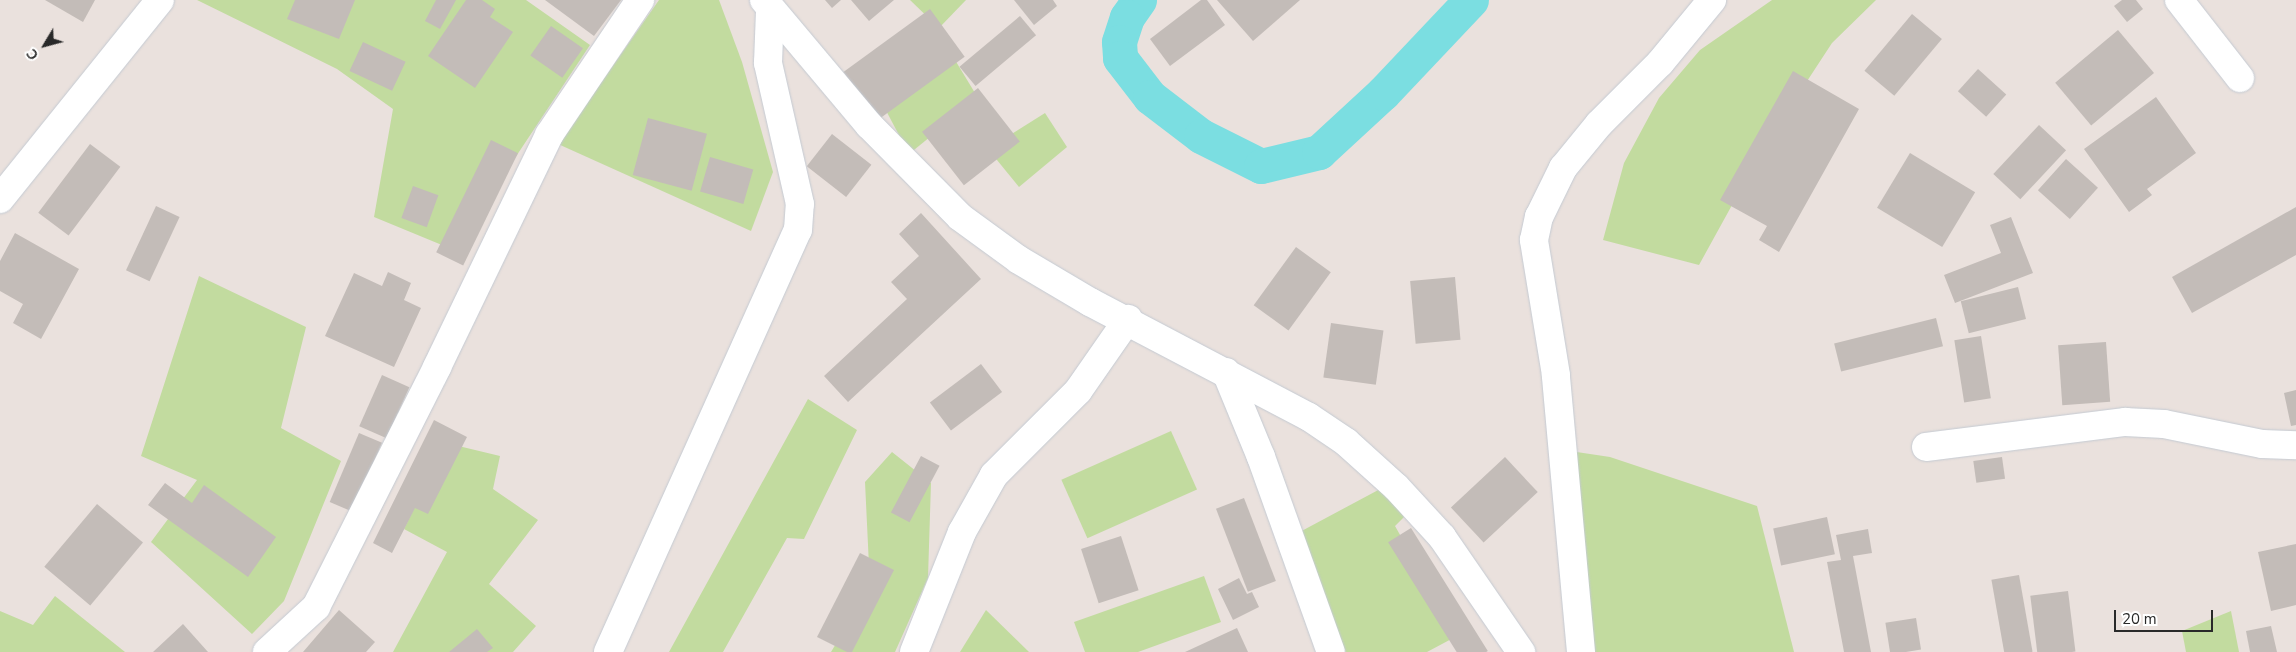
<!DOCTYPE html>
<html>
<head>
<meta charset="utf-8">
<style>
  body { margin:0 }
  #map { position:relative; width:2296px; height:652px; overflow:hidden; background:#eae1dd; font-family:"Nunito Sans",sans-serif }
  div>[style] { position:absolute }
  .green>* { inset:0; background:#c2db9f; transform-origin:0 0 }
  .canal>* { height:35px; margin:-17.5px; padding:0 17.5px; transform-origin:17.5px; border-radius:17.5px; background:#7bdee1 }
  .building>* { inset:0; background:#c3bcb8; transform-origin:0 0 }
  .roads { filter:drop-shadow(0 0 1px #c4cad2) drop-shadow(0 0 1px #c4cad2) }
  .minor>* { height:28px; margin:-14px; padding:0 14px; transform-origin:14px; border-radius:14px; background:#fff }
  span { translate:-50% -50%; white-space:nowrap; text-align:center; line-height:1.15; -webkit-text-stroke:5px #fff; paint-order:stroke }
  .north { position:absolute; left:20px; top:20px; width:50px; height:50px; -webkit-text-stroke:4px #fff; paint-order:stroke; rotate:233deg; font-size:14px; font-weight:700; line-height:20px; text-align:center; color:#292929 }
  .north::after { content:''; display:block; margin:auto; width:18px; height:22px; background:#292929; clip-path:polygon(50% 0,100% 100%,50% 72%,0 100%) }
  .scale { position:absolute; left:2114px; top:610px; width:99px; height:22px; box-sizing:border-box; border:2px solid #292929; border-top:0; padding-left:6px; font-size:15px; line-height:18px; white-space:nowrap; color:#292929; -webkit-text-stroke:4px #fff; paint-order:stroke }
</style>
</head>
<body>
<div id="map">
  <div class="green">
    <i style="clip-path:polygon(197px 0,526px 0,590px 45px,454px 250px,374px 217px,393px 109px,337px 69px)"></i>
    <i style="clip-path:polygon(659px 0,719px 0,742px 62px,773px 172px,751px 231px,558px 144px)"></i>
    <i style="clip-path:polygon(910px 0,966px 0,939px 28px)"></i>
    <i style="clip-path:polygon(1772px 0,1876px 0,1832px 43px,1764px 147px,1699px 265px,1603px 240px,1624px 163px,1659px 98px,1700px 50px)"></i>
    <i style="clip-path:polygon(952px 55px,978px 98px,909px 154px,882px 103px)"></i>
    <i style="clip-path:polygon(1045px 113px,1067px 147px,1019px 187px,988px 149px)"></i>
    <i style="clip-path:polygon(199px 276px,306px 327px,281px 428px,341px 461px,284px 601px,252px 634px,151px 542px,197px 480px,141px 456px)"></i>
    <i style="clip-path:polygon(808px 399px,857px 430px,804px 539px,787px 538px,723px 652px,669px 652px)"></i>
    <i style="left:1171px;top:431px;width:64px;height:120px;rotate:66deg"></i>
    <i style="clip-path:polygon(446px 443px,500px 456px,493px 489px,538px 520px,489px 584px,536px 626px,513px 652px,393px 652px,447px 552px,404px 529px)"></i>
    <i style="clip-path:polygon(1570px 451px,1610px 457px,1757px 506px,1794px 652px,1593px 652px)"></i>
    <i style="clip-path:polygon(892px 452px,931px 483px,928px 578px,895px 652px,831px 652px,870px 587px,865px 482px)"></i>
    <i style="clip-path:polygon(1382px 488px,1404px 517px,1395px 526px,1457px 636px,1427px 652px,1339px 652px,1296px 534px)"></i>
    <i style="clip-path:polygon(1204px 576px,1221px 622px,1138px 652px,1085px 652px,1074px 622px)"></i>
    <i style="clip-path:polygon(55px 596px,125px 652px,0 652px,0 611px,33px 625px)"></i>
    <i style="clip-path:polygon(986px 610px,1029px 652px,960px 652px)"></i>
    <i style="clip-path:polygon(2231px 611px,2239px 652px,2186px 652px,2182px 631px)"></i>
  </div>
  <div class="canal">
    <i style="left:1139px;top:0;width:21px;rotate:125deg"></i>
    <i style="left:1127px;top:17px;width:26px;rotate:108deg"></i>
    <i style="left:1119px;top:42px;width:16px;rotate:86deg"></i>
    <i style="left:1120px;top:58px;width:49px;rotate:52.4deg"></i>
    <i style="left:1150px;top:97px;width:64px;rotate:37.4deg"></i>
    <i style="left:1201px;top:136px;width:67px;rotate:26.6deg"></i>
    <i style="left:1261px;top:166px;width:60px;rotate:-13.6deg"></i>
    <i style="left:1319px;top:152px;width:87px;rotate:-42.7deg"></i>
    <i style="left:1383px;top:93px;width:128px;rotate:-46.6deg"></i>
  </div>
  <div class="building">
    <i style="clip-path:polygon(45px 0,95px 0,83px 22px)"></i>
    <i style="clip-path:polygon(295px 0,355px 0,339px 39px,287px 19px)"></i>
    <i style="clip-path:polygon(436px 0,456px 0,440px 29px,425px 21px)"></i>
    <i style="clip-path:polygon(466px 0,482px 0,495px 9px,490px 17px,513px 32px,475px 88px,428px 56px)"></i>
    <i style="clip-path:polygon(545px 0,621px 0,594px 36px)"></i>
    <i style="clip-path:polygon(825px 0,841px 0,832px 8px)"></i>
    <i style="clip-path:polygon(851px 0,894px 0,869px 21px)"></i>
    <i style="clip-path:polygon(1014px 0,1053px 0,1057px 6px,1034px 25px)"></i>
    <i style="clip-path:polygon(1201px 0,1207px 0,1225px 25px,1170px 66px,1150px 39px)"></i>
    <i style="clip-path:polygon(1217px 0,1300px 0,1253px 41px)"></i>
    <i style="clip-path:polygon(2122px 0,2136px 0,2143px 9px,2127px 22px,2114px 6px)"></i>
    <i style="left:930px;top:9px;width:59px;height:107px;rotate:54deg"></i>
    <i style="left:1912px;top:14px;width:39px;height:74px;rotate:40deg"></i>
    <i style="left:1020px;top:16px;width:25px;height:79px;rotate:50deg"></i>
    <i style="left:551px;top:26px;width:39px;height:36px;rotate:35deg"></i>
    <i style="left:2118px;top:30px;width:56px;height:82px;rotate:50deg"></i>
    <i style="left:363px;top:42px;width:47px;height:32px;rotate:25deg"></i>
    <i style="left:1978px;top:69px;width:38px;height:30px;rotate:42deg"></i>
    <i style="clip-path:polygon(1793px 71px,1859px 109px,1779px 252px,1759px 240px,1767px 226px,1720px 200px)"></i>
    <i style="left:978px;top:88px;width:68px;height:71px;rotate:52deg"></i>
    <i style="clip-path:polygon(2156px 97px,2196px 153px,2147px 189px,2152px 195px,2129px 212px,2084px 149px)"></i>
    <i style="left:648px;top:118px;width:61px;height:59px;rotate:15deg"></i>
    <i style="left:2039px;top:125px;width:37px;height:67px;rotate:43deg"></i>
    <i style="left:832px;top:134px;width:50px;height:41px;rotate:38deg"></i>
    <i style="left:491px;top:140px;width:30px;height:125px;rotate:26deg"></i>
    <i style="left:90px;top:144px;width:38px;height:86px;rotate:37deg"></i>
    <i style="left:1910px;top:153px;width:76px;height:64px;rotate:31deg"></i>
    <i style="left:710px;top:157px;width:45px;height:36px;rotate:16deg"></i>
    <i style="left:2066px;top:159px;width:43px;height:42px;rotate:42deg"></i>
    <i style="left:413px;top:186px;width:27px;height:34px;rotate:20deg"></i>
    <i style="left:156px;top:206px;width:26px;height:71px;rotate:25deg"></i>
    <i style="clip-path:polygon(2296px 207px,2296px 255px,2192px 313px,2172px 277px)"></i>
    <i style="clip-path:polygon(921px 213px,981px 279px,848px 402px,824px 376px,907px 299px,891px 282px,919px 256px,899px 234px)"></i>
    <i style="clip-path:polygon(2011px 217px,2033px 273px,1955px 303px,1944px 275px,2001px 253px,1990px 225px)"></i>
    <i style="clip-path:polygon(15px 233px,79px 269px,41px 339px,13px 323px,23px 304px,0 291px,0 261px)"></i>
    <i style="left:1296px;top:247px;width:43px;height:72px;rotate:36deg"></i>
    <i style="clip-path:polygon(388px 272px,411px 283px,404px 300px,421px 308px,394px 367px,325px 336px,354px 273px,382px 286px)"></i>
    <i style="left:1455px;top:277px;width:63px;height:45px;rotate:85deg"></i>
    <i style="left:2018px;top:287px;width:33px;height:59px;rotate:76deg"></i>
    <i style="left:1936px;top:318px;width:29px;height:105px;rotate:76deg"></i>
    <i style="left:1331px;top:323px;width:53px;height:55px;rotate:8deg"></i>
    <i style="left:1981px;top:336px;width:63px;height:27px;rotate:81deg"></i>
    <i style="left:2106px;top:342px;width:60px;height:48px;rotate:86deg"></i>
    <i style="left:981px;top:364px;width:35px;height:64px;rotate:53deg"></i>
    <i style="left:382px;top:375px;width:30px;height:56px;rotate:24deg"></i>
    <i style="clip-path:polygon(2296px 390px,2296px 425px,2291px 426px,2284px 393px)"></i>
    <i style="clip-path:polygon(434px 420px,467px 437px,428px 514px,415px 508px,392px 553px,373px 543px)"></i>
    <i style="left:359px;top:433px;width:25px;height:75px;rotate:23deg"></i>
    <i style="left:921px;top:456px;width:21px;height:64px;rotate:28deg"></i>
    <i style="left:1505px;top:457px;width:48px;height:74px;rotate:47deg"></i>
    <i style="left:2002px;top:457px;width:22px;height:29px;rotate:82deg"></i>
    <i style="clip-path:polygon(165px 483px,192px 503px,204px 485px,276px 537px,248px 577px,148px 505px)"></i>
    <i style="left:1244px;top:498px;width:89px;height:30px;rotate:69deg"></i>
    <i style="left:97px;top:504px;width:60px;height:82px;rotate:40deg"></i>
    <i style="left:1827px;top:517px;width:38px;height:55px;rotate:78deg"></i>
    <i style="left:1411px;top:528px;width:145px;height:27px;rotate:58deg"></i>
    <i style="clip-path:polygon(1868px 529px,1872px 553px,1853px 556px,1871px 652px,1844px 652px,1827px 562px,1841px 560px,1836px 535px)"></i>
    <i style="left:1121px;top:536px;width:57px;height:42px;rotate:72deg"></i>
    <i style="clip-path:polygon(2296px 544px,2296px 605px,2271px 611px,2258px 552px)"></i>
    <i style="clip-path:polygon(860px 553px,894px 570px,852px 652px,847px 652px,817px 637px)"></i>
    <i style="left:2019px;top:575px;width:78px;height:28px;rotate:80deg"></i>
    <i style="clip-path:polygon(1239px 578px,1247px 594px,1252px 592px,1259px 607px,1233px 620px,1218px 589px)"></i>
    <i style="left:2068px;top:591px;width:61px;height:38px;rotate:83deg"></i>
    <i style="clip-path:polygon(339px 610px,375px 642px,366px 652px,303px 652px)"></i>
    <i style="left:1916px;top:618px;width:32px;height:31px;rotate:81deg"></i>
    <i style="clip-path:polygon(183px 624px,208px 652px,153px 652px)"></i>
    <i style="clip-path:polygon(2271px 626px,2277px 652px,2250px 652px,2246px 631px)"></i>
    <i style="clip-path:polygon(1237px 628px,1248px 652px,1185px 652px)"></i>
    <i style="clip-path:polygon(477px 629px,493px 648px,487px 652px,449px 652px)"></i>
  </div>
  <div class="roads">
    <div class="minor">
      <i style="left:764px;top:0;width:163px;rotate:50deg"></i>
      <i style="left:869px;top:125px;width:129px;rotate:45.3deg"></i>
      <i style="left:960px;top:217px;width:73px;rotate:36.1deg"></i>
      <i style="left:1019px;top:260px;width:82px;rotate:30.6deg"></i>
      <i style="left:1090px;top:302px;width:247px;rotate:27.7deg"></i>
      <i style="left:1309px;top:417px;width:45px;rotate:34deg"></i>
      <i style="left:1346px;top:442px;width:67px;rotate:42deg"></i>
      <i style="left:1396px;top:487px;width:68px;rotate:47.4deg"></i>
      <i style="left:1442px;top:537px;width:140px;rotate:55.5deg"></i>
      <i style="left:2179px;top:0;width:99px;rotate:52deg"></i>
      <i style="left:0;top:199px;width:255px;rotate:-51.2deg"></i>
      <i style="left:1226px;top:372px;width:92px;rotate:67.6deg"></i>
      <i style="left:1261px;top:457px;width:207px;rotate:70.3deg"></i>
      <i style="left:1926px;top:447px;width:201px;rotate:-7.2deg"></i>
      <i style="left:2125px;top:422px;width:39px;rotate:3deg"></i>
      <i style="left:2164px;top:424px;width:100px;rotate:11.5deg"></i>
      <i style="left:2262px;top:444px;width:34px;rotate:2deg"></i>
      <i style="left:267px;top:652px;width:67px;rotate:-42.6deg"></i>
      <i style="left:316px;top:607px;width:269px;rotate:-63.2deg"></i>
      <i style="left:437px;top:367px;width:258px;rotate:-64.2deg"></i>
      <i style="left:549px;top:135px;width:163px;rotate:-56deg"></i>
      <i style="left:608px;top:652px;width:463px;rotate:-65.8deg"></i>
      <i style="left:798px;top:230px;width:26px;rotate:-86deg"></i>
      <i style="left:800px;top:204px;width:145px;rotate:-102.8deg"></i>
      <i style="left:768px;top:63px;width:52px;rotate:-87.8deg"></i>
      <i style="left:914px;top:652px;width:129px;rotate:-68.2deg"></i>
      <i style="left:962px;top:532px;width:65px;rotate:-60.7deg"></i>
      <i style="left:994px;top:475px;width:119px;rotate:-45deg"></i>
      <i style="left:1078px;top:391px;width:88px;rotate:-55.2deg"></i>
      <i style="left:1581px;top:652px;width:278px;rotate:-95.2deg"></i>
      <i style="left:1556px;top:375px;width:137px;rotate:-99.3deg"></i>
      <i style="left:1534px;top:240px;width:24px;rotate:-78deg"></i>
      <i style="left:1539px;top:217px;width:55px;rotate:-63.9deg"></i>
      <i style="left:1563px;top:168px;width:57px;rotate:-50.7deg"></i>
      <i style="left:1599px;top:124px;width:86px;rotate:-45deg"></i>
      <i style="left:1660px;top:63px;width:82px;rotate:-50.5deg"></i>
    </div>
  </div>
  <div class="north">С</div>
  <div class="scale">20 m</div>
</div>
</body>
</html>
